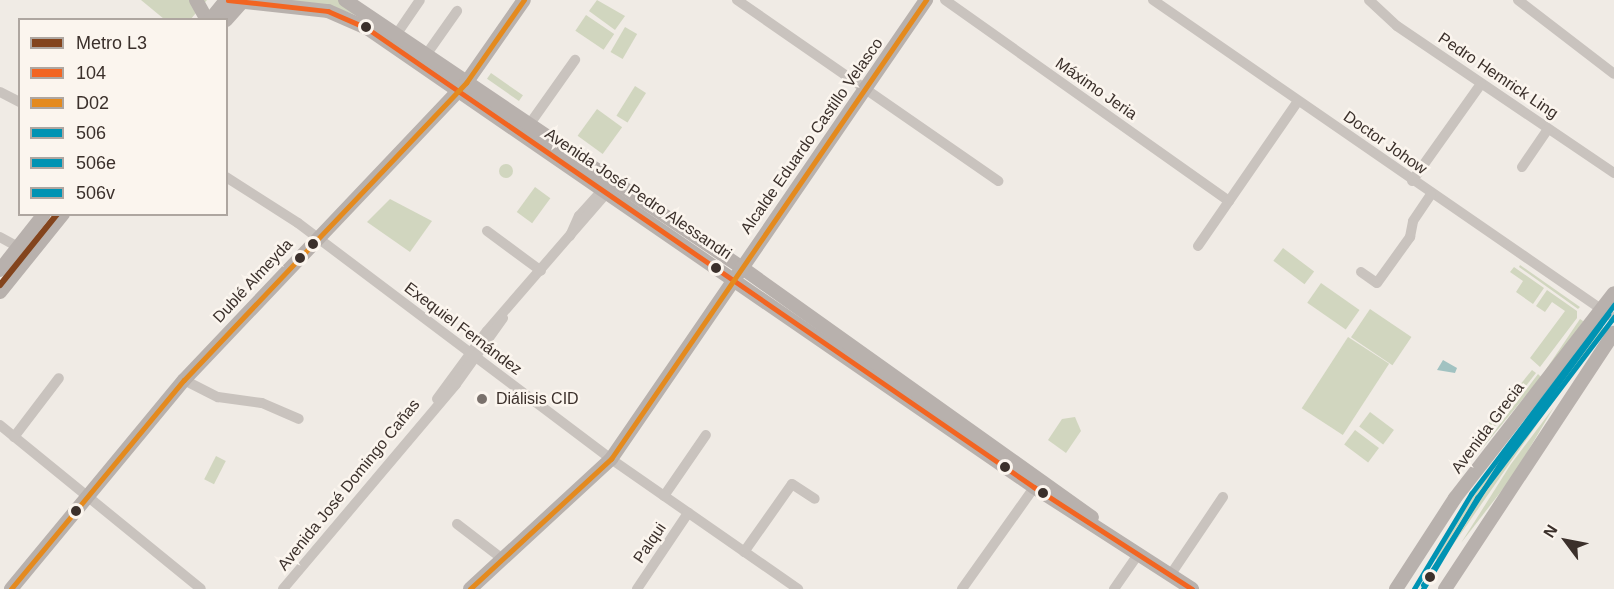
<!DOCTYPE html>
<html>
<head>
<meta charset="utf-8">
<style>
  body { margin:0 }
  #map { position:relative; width:1614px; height:589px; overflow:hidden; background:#f0ebe5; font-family:Helvetica,sans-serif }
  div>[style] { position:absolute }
  .green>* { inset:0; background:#d1d6bf; transform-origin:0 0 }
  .round { border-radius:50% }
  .water>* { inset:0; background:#a1c2c1 }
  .minor>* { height:10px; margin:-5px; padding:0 5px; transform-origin:5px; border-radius:5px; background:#c9c3be }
  .major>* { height:14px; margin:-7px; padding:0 7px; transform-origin:7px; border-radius:7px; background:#b8b1ad }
  .bus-1>* { height:4.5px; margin:-2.25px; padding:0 2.25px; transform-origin:2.25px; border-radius:2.25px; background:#f26522 }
  .bus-2>* { height:4.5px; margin:-2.25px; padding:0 2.25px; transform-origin:2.25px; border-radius:2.25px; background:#e48a1e }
  .bus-3>* { height:4.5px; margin:-2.25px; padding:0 2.25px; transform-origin:2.25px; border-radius:2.25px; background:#0093b3 }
  .bus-4>* { height:4.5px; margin:-2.25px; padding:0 2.25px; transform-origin:2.25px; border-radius:2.25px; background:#0093b3 }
  .bus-5>* { height:4.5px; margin:-2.25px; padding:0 2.25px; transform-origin:2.25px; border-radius:2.25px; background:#0093b3 }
  .metro-1>* { height:6px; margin:-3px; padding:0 3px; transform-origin:3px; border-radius:3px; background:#83441d }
  .dots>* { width:16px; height:16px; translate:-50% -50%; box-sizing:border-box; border:3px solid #fbf5ee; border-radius:50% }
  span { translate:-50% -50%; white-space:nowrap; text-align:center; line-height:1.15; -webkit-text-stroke:5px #fbf5ee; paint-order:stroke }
  .street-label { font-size:16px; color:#3b302b }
  .poi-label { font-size:16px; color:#3b302b }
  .left { translate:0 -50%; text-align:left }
  .legend { position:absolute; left:18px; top:18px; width:210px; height:198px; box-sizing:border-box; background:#fbf5ee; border:2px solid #aea6a0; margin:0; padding:8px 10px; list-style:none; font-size:18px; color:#3b302b }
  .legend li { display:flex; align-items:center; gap:12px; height:30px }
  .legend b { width:30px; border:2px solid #aea6a0 }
  .north { position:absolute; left:1536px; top:511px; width:60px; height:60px; -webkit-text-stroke:4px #fbf5ee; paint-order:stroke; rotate:302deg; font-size:16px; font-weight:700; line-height:24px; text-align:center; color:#3b302b }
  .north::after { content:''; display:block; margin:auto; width:21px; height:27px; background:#3b302b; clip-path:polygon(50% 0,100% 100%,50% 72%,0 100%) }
</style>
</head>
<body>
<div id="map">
  <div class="green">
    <i style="clip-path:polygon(141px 0,207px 0,190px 20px,164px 19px)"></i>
    <i style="clip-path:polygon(278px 0,338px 0,364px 18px,333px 7px)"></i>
    <i style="clip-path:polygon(597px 0,625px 16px,615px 30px,589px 11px)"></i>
    <i style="left:586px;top:15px;width:34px;height:19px;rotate:34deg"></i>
    <i style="left:625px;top:27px;width:14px;height:29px;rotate:30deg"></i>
    <i style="left:491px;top:73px;width:39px;height:7px;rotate:35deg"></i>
    <i style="left:635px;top:86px;width:13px;height:35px;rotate:32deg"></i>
    <i style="left:597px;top:109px;width:31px;height:33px;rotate:36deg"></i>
    <i class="round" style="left:499px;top:164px;width:14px;height:14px"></i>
    <i style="left:535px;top:187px;width:19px;height:31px;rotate:36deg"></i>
    <i style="clip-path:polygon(390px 199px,432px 221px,410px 252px,367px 222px)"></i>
    <i style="left:1283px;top:248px;width:39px;height:16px;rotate:37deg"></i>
    <i style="clip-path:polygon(1520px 265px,1580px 307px,1578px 309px,1519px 267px)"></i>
    <i style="clip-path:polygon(1514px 267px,1544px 288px,1533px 304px,1516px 292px,1523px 281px,1510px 272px)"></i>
    <i style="left:1321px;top:283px;width:47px;height:24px;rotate:35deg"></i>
    <i style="clip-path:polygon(1547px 290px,1577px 311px,1577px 318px,1540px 367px,1530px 358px,1565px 311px,1552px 302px,1545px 312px,1536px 306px)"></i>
    <i style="left:1370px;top:309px;width:50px;height:34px;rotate:34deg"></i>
    <i style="left:1580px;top:319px;width:4px;height:63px;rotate:34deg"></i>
    <i style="clip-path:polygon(1601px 326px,1604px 328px,1439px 565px,1436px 558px,1473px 496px)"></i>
    <i style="left:1348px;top:337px;width:49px;height:85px;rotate:33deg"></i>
    <i style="clip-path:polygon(1532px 370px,1536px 373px,1472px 456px,1489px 423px)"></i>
    <i style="clip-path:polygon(1538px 374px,1541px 377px,1475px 457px)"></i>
    <i style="clip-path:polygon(1554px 407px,1513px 476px,1461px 543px,1511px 464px)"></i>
    <i style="left:1370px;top:412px;width:30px;height:18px;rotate:37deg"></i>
    <i style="clip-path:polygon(1075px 417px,1081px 431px,1066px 453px,1048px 440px,1062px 419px)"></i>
    <i style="left:1355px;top:430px;width:30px;height:18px;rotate:37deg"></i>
    <i style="left:216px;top:456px;width:11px;height:26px;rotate:27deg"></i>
  </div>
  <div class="water">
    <i style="clip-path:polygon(1443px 360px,1457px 368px,1455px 373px,1437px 370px)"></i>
  </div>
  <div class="minor">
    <i style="left:737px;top:0;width:318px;rotate:34.7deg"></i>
    <i style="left:945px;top:0;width:348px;rotate:35.3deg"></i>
    <i style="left:1153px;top:0;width:560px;rotate:34.6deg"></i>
    <i style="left:1369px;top:0;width:38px;rotate:43deg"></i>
    <i style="left:1397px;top:26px;width:262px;rotate:34.1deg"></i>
    <i style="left:1518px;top:0;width:121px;rotate:37.6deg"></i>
    <i style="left:396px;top:35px;width:42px;rotate:-55.6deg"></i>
    <i style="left:426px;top:55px;width:54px;rotate:-54.8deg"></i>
    <i style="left:0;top:92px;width:22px;rotate:27deg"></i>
    <i style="left:529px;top:125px;width:80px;rotate:-54.7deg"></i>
    <i style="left:1522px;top:167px;width:46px;rotate:-55.6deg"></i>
    <i style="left:226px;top:177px;width:85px;rotate:32.6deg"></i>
    <i style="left:298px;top:223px;width:392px;rotate:37deg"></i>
    <i style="left:611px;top:459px;width:228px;rotate:34.8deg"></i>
    <i style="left:1412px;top:181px;width:119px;rotate:-54.6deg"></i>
    <i style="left:487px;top:231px;width:67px;rotate:36.5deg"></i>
    <i style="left:570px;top:236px;width:22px;rotate:-66deg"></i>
    <i style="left:579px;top:216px;width:40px;rotate:-48deg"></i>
    <i style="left:0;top:237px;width:21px;rotate:29deg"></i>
    <i style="left:1198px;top:246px;width:176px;rotate:-55.4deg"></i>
    <i style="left:1361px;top:272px;width:19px;rotate:35deg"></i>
    <i style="left:1377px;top:283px;width:57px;rotate:-54.3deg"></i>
    <i style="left:1410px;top:237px;width:16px;rotate:-79deg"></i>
    <i style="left:1413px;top:221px;width:32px;rotate:-56deg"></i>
    <i style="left:184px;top:380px;width:38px;rotate:27deg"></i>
    <i style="left:218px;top:397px;width:44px;rotate:7.8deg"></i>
    <i style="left:262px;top:403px;width:40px;rotate:23.4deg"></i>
    <i style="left:437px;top:399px;width:84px;rotate:-53.7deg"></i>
    <i style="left:487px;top:331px;width:189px;rotate:-49.1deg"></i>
    <i style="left:0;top:425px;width:259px;rotate:39.2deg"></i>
    <i style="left:14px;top:437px;width:74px;rotate:-52.7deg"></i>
    <i style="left:664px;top:496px;width:74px;rotate:-55.5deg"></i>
    <i style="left:457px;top:524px;width:54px;rotate:37.5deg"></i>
    <i style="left:744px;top:552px;width:83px;rotate:-54.8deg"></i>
    <i style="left:792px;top:484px;width:27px;rotate:33deg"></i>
    <i style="left:1171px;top:574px;width:93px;rotate:-56deg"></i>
    <i style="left:283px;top:589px;width:268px;rotate:-49.8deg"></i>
    <i style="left:456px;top:384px;width:81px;rotate:-54.5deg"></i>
    <i style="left:637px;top:589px;width:92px;rotate:-56.1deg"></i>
    <i style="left:962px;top:589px;width:131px;rotate:-54.6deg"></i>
    <i style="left:1114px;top:589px;width:44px;rotate:-55.2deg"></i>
  </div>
  <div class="major">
    <i style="left:196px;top:0;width:23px;rotate:61deg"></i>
    <i style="left:228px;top:0;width:101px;rotate:6.3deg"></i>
    <i style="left:328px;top:11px;width:43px;rotate:23.6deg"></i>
    <i style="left:367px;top:28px;width:810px;rotate:34.53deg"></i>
    <i style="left:1034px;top:487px;width:188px;rotate:32.8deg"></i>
    <i style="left:345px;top:0;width:478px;rotate:34deg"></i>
    <i style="left:741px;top:267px;width:431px;rotate:35.5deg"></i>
    <i style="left:210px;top:20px;width:26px;rotate:-51deg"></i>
    <i style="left:226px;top:20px;width:27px;rotate:-48deg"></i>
    <i style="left:0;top:270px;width:71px;rotate:-51.8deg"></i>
    <i style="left:0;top:292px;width:100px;rotate:-51.1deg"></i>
    <i style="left:11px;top:589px;width:271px;rotate:-50.4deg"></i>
    <i style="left:184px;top:380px;width:410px;rotate:-46.5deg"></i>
    <i style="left:466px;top:83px;width:101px;rotate:-55.1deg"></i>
    <i style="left:470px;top:589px;width:192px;rotate:-42.7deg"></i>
    <i style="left:611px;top:459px;width:557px;rotate:-55.54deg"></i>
    <i style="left:1396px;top:589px;width:108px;rotate:-57deg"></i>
    <i style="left:1455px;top:498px;width:259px;rotate:-52.2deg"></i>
    <i style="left:1445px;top:589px;width:307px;rotate:-56.6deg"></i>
  </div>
  <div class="bus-1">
    <i style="left:228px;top:0;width:101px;rotate:6.3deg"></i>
    <i style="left:328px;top:11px;width:43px;rotate:23.6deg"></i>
    <i style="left:367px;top:28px;width:810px;rotate:34.53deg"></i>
    <i style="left:1034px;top:487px;width:188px;rotate:32.8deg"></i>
  </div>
  <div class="bus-2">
    <i style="left:11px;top:589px;width:271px;rotate:-50.4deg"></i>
    <i style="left:184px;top:380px;width:410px;rotate:-46.5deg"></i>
    <i style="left:466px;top:83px;width:101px;rotate:-55.1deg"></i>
    <i style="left:470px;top:589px;width:192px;rotate:-42.7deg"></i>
    <i style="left:611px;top:459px;width:557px;rotate:-55.54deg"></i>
  </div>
  <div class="bus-3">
    <i style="left:1414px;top:589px;width:111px;rotate:-59deg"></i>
    <i style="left:1471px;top:494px;width:237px;rotate:-52.9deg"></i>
  </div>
  <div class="bus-4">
    <i style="left:1423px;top:589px;width:106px;rotate:-59.3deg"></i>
    <i style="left:1477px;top:498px;width:227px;rotate:-52.9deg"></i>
  </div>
  <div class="bus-5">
    <i style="left:1423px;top:585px;width:153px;rotate:-57.6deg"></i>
    <i style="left:1505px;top:456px;width:175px;rotate:-53.9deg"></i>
  </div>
  <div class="metro-1">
    <i style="left:0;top:285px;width:91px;rotate:-51.2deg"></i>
  </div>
  <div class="dots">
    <i style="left:366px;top:27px;background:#3b302b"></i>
    <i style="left:313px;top:244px;background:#3b302b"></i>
    <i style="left:300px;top:258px;background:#3b302b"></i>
    <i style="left:716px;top:268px;background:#3b302b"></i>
    <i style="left:482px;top:399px;background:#7a716c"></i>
    <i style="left:1005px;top:467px;background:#3b302b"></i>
    <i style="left:1043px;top:493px;background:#3b302b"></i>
    <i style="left:76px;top:511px;background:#3b302b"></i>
    <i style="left:1430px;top:577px;background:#3b302b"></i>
  </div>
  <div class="street-label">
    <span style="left:1498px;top:76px;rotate:34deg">Pedro Hemrick Ling</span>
    <span style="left:1096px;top:89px;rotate:35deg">Máximo Jeria</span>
    <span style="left:812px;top:136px;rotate:-55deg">Alcalde Eduardo Castillo Velasco</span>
    <span style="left:1385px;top:143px;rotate:35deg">Doctor Johow</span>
    <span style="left:638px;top:194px;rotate:34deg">Avenida José Pedro Alessandri</span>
    <span style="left:253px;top:281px;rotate:-47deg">Dublé Almeyda</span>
    <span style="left:463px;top:329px;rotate:37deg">Exequiel Fernández</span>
    <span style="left:1488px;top:428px;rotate:-53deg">Avenida Grecia</span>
    <span style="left:349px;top:485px;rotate:-51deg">Avenida José Domingo Cañas</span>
    <span style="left:650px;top:543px;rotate:-56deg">Palqui</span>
  </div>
  <div class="poi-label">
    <span class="left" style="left:496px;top:399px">Diálisis CID</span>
  </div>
  <ul class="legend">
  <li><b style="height:8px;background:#83441d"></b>Metro L3</li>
  <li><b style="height:8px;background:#f26522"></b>104</li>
  <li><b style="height:8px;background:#e48a1e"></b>D02</li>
  <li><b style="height:8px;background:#0093b3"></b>506</li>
  <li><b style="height:8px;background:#0093b3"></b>506e</li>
  <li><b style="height:8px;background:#0093b3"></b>506v</li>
  </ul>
  <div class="north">N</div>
</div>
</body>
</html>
